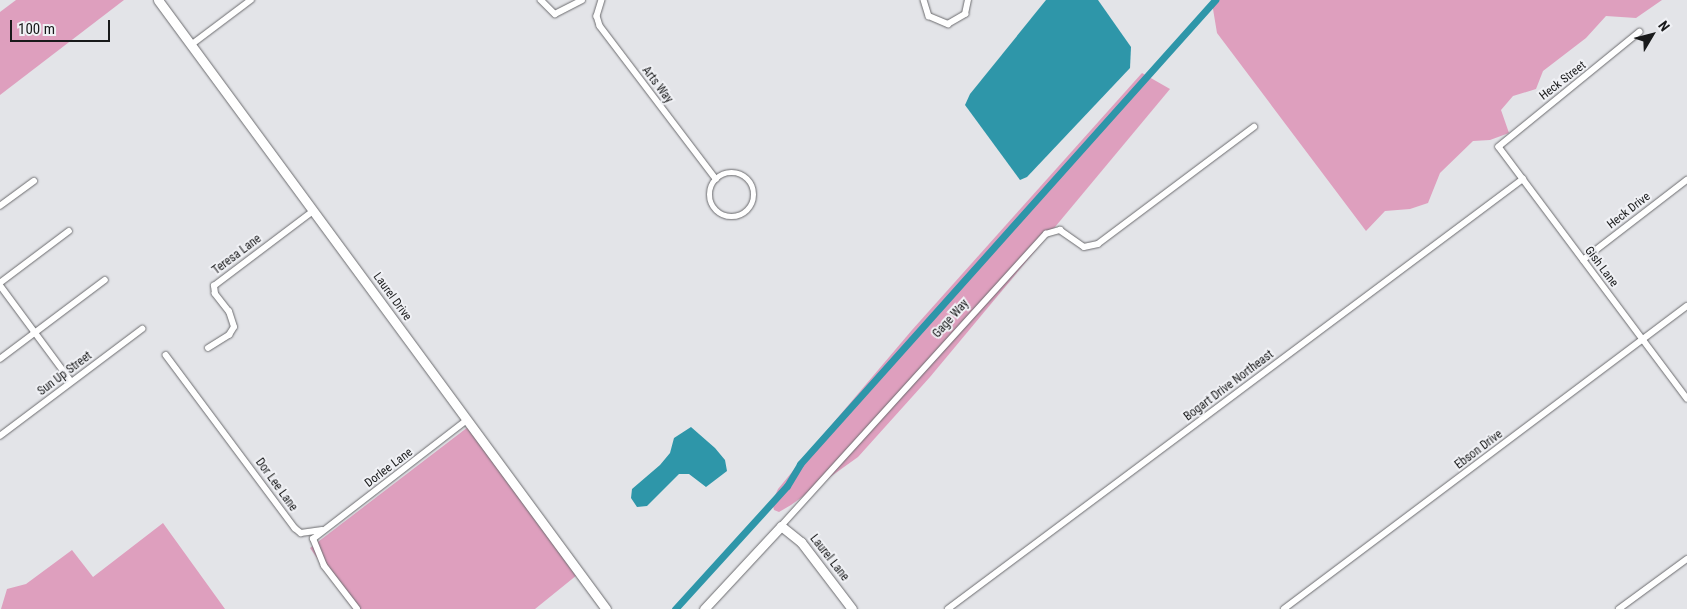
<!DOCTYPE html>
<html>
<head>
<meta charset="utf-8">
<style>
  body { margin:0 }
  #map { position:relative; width:1687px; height:609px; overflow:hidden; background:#e3e4e8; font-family:"Roboto Condensed",sans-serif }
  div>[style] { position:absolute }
  .green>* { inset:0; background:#de9fbe }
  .water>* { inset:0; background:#2e96a9 }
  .canal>* { height:7px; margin:-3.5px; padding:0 3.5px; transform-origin:3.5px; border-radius:3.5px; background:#2e96a9 }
  .roads { filter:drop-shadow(0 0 1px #6b6b6e) drop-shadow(0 0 1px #6b6b6e) }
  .street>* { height:5.5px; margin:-2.75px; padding:0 2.75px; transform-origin:2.75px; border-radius:2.75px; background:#fff }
  .street>.ring { margin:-2.75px; padding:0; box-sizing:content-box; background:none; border:5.5px solid #fff; border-radius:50% }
  .secondary>* { height:9px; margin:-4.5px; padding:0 4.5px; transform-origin:4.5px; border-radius:4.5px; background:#fff }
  span { translate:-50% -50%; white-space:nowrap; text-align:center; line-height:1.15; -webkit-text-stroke:4px #f0f1f5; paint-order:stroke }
  .street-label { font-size:12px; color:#191a1b }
  .north { position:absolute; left:1627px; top:10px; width:50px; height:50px; -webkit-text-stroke:4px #f0f1f5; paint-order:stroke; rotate:53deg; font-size:14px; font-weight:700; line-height:20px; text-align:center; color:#191a1b }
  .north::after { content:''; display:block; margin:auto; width:18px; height:22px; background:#191a1b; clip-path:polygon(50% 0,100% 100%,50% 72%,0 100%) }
  .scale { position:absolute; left:10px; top:20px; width:100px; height:22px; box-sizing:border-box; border:2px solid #191a1b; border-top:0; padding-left:6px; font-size:15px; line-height:18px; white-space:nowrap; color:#191a1b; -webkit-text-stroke:4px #f0f1f5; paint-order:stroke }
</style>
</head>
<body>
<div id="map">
  <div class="green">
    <i style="clip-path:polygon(16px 0,124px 0,0 95px,0 12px)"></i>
    <i style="clip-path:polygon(1214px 0,1662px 0,1636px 18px,1606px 16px,1586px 38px,1543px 71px,1536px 89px,1513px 96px,1501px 110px,1509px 133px,1490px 140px,1473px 141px,1440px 173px,1428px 203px,1410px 209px,1385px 211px,1366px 231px,1217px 33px,1212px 3px)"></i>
    <i style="clip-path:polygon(1142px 73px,1170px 89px,930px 377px,858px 457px,791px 505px,779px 512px,774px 510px,772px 502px,778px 489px,806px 455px,912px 330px)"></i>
    <i style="clip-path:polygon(468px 427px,577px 575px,535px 609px,353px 609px,310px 548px)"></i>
    <i style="clip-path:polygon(163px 523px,225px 609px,1px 609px,7px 589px,26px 584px,72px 550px,93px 577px)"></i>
  </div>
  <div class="water">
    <i style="clip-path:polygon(1046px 0,1098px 0,1131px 47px,1130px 68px,1027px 177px,1020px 180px,965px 105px,970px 94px)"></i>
    <i style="clip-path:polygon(691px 427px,715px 448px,725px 460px,727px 471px,706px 487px,689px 474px,679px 474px,647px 506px,637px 507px,631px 498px,632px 489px,660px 465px,670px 453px,674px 438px)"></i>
  </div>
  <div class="canal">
    <i style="left:675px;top:609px;width:166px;rotate:-47.7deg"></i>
    <i style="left:787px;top:486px;width:26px;rotate:-59deg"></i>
    <i style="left:800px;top:464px;width:623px;rotate:-48.19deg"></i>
  </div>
  <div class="roads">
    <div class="street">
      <i style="left:541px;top:0;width:20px;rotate:45deg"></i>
      <i style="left:555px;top:14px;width:30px;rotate:-27deg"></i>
      <i style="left:602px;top:0;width:17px;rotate:107deg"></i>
      <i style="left:597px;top:16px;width:10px;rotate:73deg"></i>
      <i style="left:600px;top:26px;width:192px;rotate:52.8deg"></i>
      <i style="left:924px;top:0;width:17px;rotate:73deg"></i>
      <i style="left:929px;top:16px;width:21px;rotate:23deg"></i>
      <i style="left:948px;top:24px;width:20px;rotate:-30deg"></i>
      <i style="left:965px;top:14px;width:14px;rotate:-78deg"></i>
      <i style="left:1640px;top:32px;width:182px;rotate:140.8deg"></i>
      <i style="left:1499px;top:147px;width:314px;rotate:53.2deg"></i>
      <i style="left:191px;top:45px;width:75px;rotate:-36.9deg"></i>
      <i class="ring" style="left:710px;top:173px;width:38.5px;height:38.5px"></i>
      <i style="left:0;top:206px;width:42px;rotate:-36.3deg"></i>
      <i style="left:1583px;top:260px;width:131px;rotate:-37.6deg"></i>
      <i style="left:0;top:283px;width:86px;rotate:-37deg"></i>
      <i style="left:0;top:285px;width:119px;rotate:53.5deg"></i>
      <i style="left:208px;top:348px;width:25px;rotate:-32deg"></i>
      <i style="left:229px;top:335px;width:9px;rotate:-58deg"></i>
      <i style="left:234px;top:327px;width:16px;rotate:-108deg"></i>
      <i style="left:229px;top:312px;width:23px;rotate:-128deg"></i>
      <i style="left:215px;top:294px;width:8px;rotate:-97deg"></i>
      <i style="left:214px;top:286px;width:124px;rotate:-37.1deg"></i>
      <i style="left:166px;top:355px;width:216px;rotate:53.3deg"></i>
      <i style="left:295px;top:528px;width:8px;rotate:40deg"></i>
      <i style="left:301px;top:533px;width:21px;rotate:-8deg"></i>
      <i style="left:0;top:359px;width:131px;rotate:-37deg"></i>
      <i style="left:0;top:436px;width:178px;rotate:-37deg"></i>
      <i style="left:781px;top:526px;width:394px;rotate:-47.8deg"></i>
      <i style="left:1046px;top:234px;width:15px;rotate:-16deg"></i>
      <i style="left:1060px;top:230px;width:29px;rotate:35deg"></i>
      <i style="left:1084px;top:247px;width:14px;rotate:-12deg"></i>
      <i style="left:1098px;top:244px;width:195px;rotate:-36.9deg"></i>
      <i style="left:357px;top:609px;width:54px;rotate:-127.5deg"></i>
      <i style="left:324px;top:566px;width:29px;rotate:-112deg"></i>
      <i style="left:313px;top:539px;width:195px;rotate:-37.7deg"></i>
      <i style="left:948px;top:609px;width:718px;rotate:-36.79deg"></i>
      <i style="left:1284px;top:609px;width:504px;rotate:-36.94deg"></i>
      <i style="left:1619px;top:609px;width:84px;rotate:-36.3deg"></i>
    </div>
    <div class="secondary">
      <i style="left:158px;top:0;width:756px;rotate:53.66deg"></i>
      <i style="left:704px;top:609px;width:113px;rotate:-47.1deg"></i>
      <i style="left:781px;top:526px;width:26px;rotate:39deg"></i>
      <i style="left:801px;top:542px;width:84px;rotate:52.7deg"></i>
    </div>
  </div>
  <div class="street-label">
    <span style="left:1563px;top:81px;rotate:-38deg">Heck Street</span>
    <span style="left:657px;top:85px;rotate:53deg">Arts Way</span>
    <span style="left:1629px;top:211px;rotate:-38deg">Heck Drive</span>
    <span style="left:237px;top:255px;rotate:-37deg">Teresa Lane</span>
    <span style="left:1601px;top:267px;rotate:53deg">Gish Lane</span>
    <span style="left:392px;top:297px;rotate:54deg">Laurel Drive</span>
    <span style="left:951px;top:319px;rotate:-48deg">Gage Way</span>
    <span style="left:65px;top:374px;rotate:-37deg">Sun Up Street</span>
    <span style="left:1229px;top:386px;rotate:-37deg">Bogart Drive Northeast</span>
    <span style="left:1479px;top:450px;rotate:-37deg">Ebson Drive</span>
    <span style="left:389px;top:468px;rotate:-37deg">Dorlee Lane</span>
    <span style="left:276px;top:485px;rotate:54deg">Dor Lee Lane</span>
    <span style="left:829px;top:558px;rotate:52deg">Laurel Lane</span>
  </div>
  <div class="north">N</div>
  <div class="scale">100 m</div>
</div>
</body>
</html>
